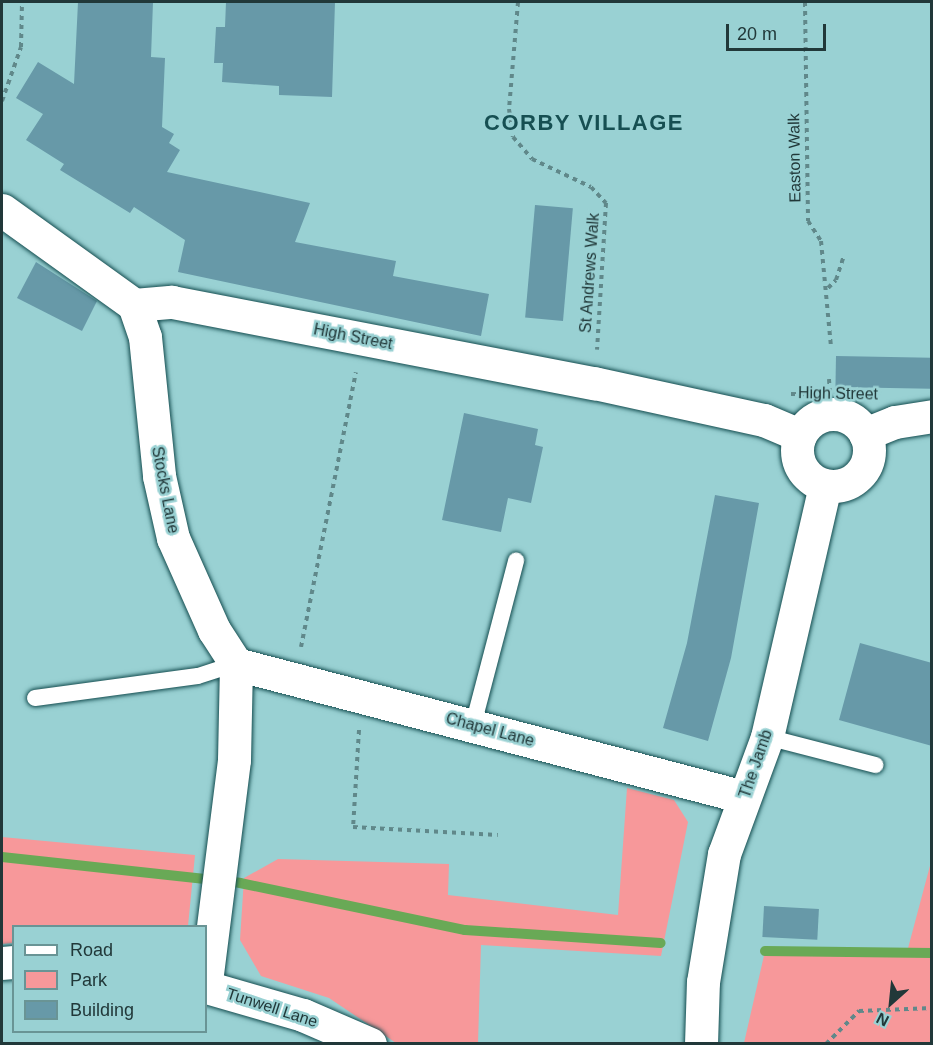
<!DOCTYPE html>
<html>
<head>
<meta charset="utf-8">
<style>
  body { margin:0 }
  #map { position:relative; width:933px; height:1045px; overflow:hidden; background:#99d1d3; font-family:Arial,sans-serif }
  div>[style] { position:absolute }
  .green>* { inset:0; background:#f7989a }
  .stream>* { height:10px; margin:-5px; padding:0 5px; transform-origin:5px; border-radius:5px; background:#69a956 }
  .building>* { inset:0; background:#6799a8; transform-origin:0 0 }
  .path>* { height:4px; margin-top:-2px; transform-origin:0; background:repeating-linear-gradient(90deg,#60888a 0 4.5px,transparent 0 9px) }
  .roads { filter:drop-shadow(0 0 2px #144d50) drop-shadow(0 0 2px #144d50) }
  .lane>* { height:16px; margin:-8px; padding:0 8px; transform-origin:8px; border-radius:8px; background:#fff }
  .street>* { height:33px; margin:-16.5px; padding:0 16.5px; transform-origin:16.5px; border-radius:16.5px; background:#fff }
  .secondary>* { height:33px; margin:-16.5px; padding:0 16.5px; transform-origin:16.5px; border-radius:16.5px; background:#fff }
  .secondary>.ring { margin:-16.5px; padding:0; box-sizing:content-box; background:none; border:33px solid #fff; border-radius:50% }
  span { translate:-50% -50%; white-space:nowrap; text-align:center; line-height:1.15; -webkit-text-stroke:5px #99d1d3; paint-order:stroke }
  .street-label { font-size:16px; color:#213839 }
  .district-label { font-size:22px; color:#164f52; font-weight:700; letter-spacing:1.5px }
  .frame { position:absolute; inset:0; border:3px solid #213839; pointer-events:none }
  .legend { position:absolute; left:12px; top:925px; width:195px; height:108px; box-sizing:border-box; background:#99d1d3; border:2px solid #699495; margin:0; padding:8px 10px; list-style:none; font-size:18px; color:#213839 }
  .legend li { display:flex; align-items:center; gap:12px; height:30px }
  .legend b { width:30px; border:2px solid #699495 }
  .north { position:absolute; left:861px; top:973px; width:60px; height:60px; -webkit-text-stroke:4px #99d1d3; paint-order:stroke; rotate:207deg; font-size:16px; font-weight:700; line-height:24px; text-align:center; color:#213839 }
  .north::after { content:''; display:block; margin:auto; width:21px; height:27px; background:#213839; clip-path:polygon(50% 0,100% 100%,50% 72%,0 100%) }
  .scale { position:absolute; left:726px; top:24px; width:100px; height:27px; box-sizing:border-box; border:3px solid #213839; border-top:0; padding-left:8px; font-size:18px; line-height:21px; white-space:nowrap; color:#213839; -webkit-text-stroke:4px #99d1d3; paint-order:stroke }
</style>
</head>
<body>
<div id="map">
  <div class="green">
    <i style="clip-path:polygon(627px 788px,674px 800px,688px 822px,661px 956px,481px 945px,478px 1043px,396px 1043px,329px 998px,261px 976px,240px 940px,244px 878px,278px 859px,449px 864px,448px 895px,618px 915px)"></i>
    <i style="clip-path:polygon(2px 837px,195px 855px,188px 926px,14px 926px,13px 943px,2px 944px)"></i>
    <i style="clip-path:polygon(931px 862px,931px 1043px,744px 1043px,765px 951px,907px 952px)"></i>
  </div>
  <div class="stream">
    <i style="left:2px;top:857px;width:239px;rotate:6.2deg"></i>
    <i style="left:240px;top:883px;width:230px;rotate:11.8deg"></i>
    <i style="left:465px;top:930px;width:196px;rotate:3.8deg"></i>
    <i style="left:765px;top:951px;width:167px;rotate:0.7deg"></i>
  </div>
  <div class="building">
    <i style="clip-path:polygon(78px 2px,153px 2px,151px 57px,165px 58px,162px 127px,174px 134px,169px 143px,180px 150px,167px 172px,310px 203px,295px 242px,396px 261px,393px 276px,489px 294px,481px 336px,178px 272px,185px 240px,134px 207px,130px 213px,60px 170px,64px 164px,26px 140px,43px 114px,16px 98px,38px 62px,74px 84px)"></i>
    <i style="clip-path:polygon(226px 2px,335px 2px,332px 97px,279px 95px,279px 86px,222px 82px,223px 63px,214px 63px,216px 27px,225px 27px)"></i>
    <i style="left:535px;top:205px;width:38px;height:113px;rotate:5deg"></i>
    <i style="clip-path:polygon(36px 262px,97px 301px,82px 331px,17px 298px)"></i>
    <i style="left:836px;top:356px;width:95px;height:31px;rotate:1deg"></i>
    <i style="clip-path:polygon(464px 413px,538px 429px,535px 445px,543px 447px,531px 503px,508px 498px,501px 532px,442px 520px)"></i>
    <i style="clip-path:polygon(715px 495px,759px 503px,731px 658px,708px 741px,663px 728px,687px 643px)"></i>
    <i style="clip-path:polygon(860px 643px,932px 663px,932px 746px,839px 720px)"></i>
    <i style="left:764px;top:906px;width:55px;height:31px;rotate:3deg"></i>
  </div>
  <div class="path">
    <i style="left:518px;top:2px;width:107px;rotate:94.8deg"></i>
    <i style="left:509px;top:109px;width:28px;rotate:82deg"></i>
    <i style="left:513px;top:137px;width:29px;rotate:49deg"></i>
    <i style="left:532px;top:159px;width:65px;rotate:25.4deg"></i>
    <i style="left:591px;top:187px;width:22px;rotate:47deg"></i>
    <i style="left:606px;top:203px;width:147px;rotate:93.5deg"></i>
    <i style="left:805px;top:2px;width:219px;rotate:89.2deg"></i>
    <i style="left:808px;top:221px;width:24px;rotate:57deg"></i>
    <i style="left:821px;top:241px;width:106px;rotate:84.6deg"></i>
    <i style="left:2px;top:101px;width:57px;rotate:-70.6deg"></i>
    <i style="left:21px;top:47px;width:45px;rotate:-88.7deg"></i>
    <i style="left:828px;top:288px;width:11px;rotate:-45deg"></i>
    <i style="left:836px;top:280px;width:23px;rotate:-72deg"></i>
    <i style="left:829px;top:379px;width:16px;rotate:86deg"></i>
    <i style="left:791px;top:394px;width:77px;rotate:0.7deg"></i>
    <i style="left:301px;top:647px;width:280px;rotate:-78.7deg"></i>
    <i style="left:359px;top:730px;width:97px;rotate:93.5deg"></i>
    <i style="left:353px;top:827px;width:145px;rotate:3.2deg"></i>
    <i style="left:826px;top:1044px;width:47px;rotate:-45deg"></i>
    <i style="left:859px;top:1011px;width:73px;rotate:-2.4deg"></i>
  </div>
  <div class="roads">
    <div class="lane">
      <i style="left:35px;top:698px;width:164px;rotate:-7.7deg"></i>
      <i style="left:198px;top:676px;width:40px;rotate:-18deg"></i>
      <i style="left:473px;top:725px;width:170px;rotate:-75.3deg"></i>
      <i style="left:767px;top:737px;width:112px;rotate:14.5deg"></i>
    </div>
    <div class="street">
      <i style="left:134px;top:305px;width:34px;rotate:71deg"></i>
      <i style="left:145px;top:337px;width:140px;rotate:84.2deg"></i>
      <i style="left:159px;top:476px;width:64px;rotate:77.3deg"></i>
      <i style="left:173px;top:538px;width:101px;rotate:66deg"></i>
      <i style="left:214px;top:630px;width:40px;rotate:57.1deg"></i>
      <i style="left:236px;top:664px;width:96px;rotate:91.2deg"></i>
      <i style="left:234px;top:760px;width:225px;rotate:97.2deg"></i>
      <i style="left:236px;top:664px;width:525px;rotate:14.67deg"></i>
      <i style="left:2px;top:963px;width:12px;rotate:-5deg"></i>
      <i style="left:206px;top:987px;width:101px;rotate:16.1deg"></i>
      <i style="left:303px;top:1015px;width:73px;rotate:23.4deg"></i>
    </div>
    <div class="secondary">
      <i style="left:2px;top:210px;width:163px;rotate:35.7deg"></i>
      <i style="left:134px;top:305px;width:38px;rotate:-5deg"></i>
      <i style="left:172px;top:302px;width:430px;rotate:10.9deg"></i>
      <i style="left:594px;top:383px;width:174px;rotate:12.3deg"></i>
      <i style="left:764px;top:420px;width:39px;rotate:23deg"></i>
      <i class="ring" style="left:797px;top:414px;width:39px;height:39px"></i>
      <i style="left:865px;top:434px;width:32px;rotate:-22deg"></i>
      <i style="left:895px;top:422px;width:37px;rotate:-9deg"></i>
      <i style="left:701px;top:1044px;width:62px;rotate:-88.2deg"></i>
      <i style="left:703px;top:982px;width:130px;rotate:-80.7deg"></i>
      <i style="left:724px;top:854px;width:125px;rotate:-69.8deg"></i>
      <i style="left:767px;top:737px;width:258px;rotate:-77deg"></i>
    </div>
  </div>
  <div class="street-label">
    <span style="left:795px;top:158px;rotate:-91deg">Easton Walk</span>
    <span style="left:590px;top:273px;rotate:-86deg">St Andrews Walk</span>
    <span style="left:353px;top:337px;rotate:11deg">High Street</span>
    <span style="left:838px;top:394px;rotate:1deg">High Street</span>
    <span style="left:165px;top:490px;rotate:79deg">Stocks Lane</span>
    <span style="left:490px;top:730px;rotate:15deg">Chapel Lane</span>
    <span style="left:756px;top:764px;rotate:-71deg">The Jamb</span>
    <span style="left:272px;top:1008px;rotate:18deg">Tunwell Lane</span>
  </div>
  <div class="district-label">
    <span style="left:584px;top:123px">CORBY VILLAGE</span>
  </div>
  <div class="frame"></div>
  <ul class="legend">
  <li><b style="height:8px;background:#fff"></b>Road</li>
  <li><b style="height:16px;background:#f7989a"></b>Park</li>
  <li><b style="height:16px;background:#6799a8"></b>Building</li>
  </ul>
  <div class="north">N</div>
  <div class="scale">20 m</div>
</div>
</body>
</html>
